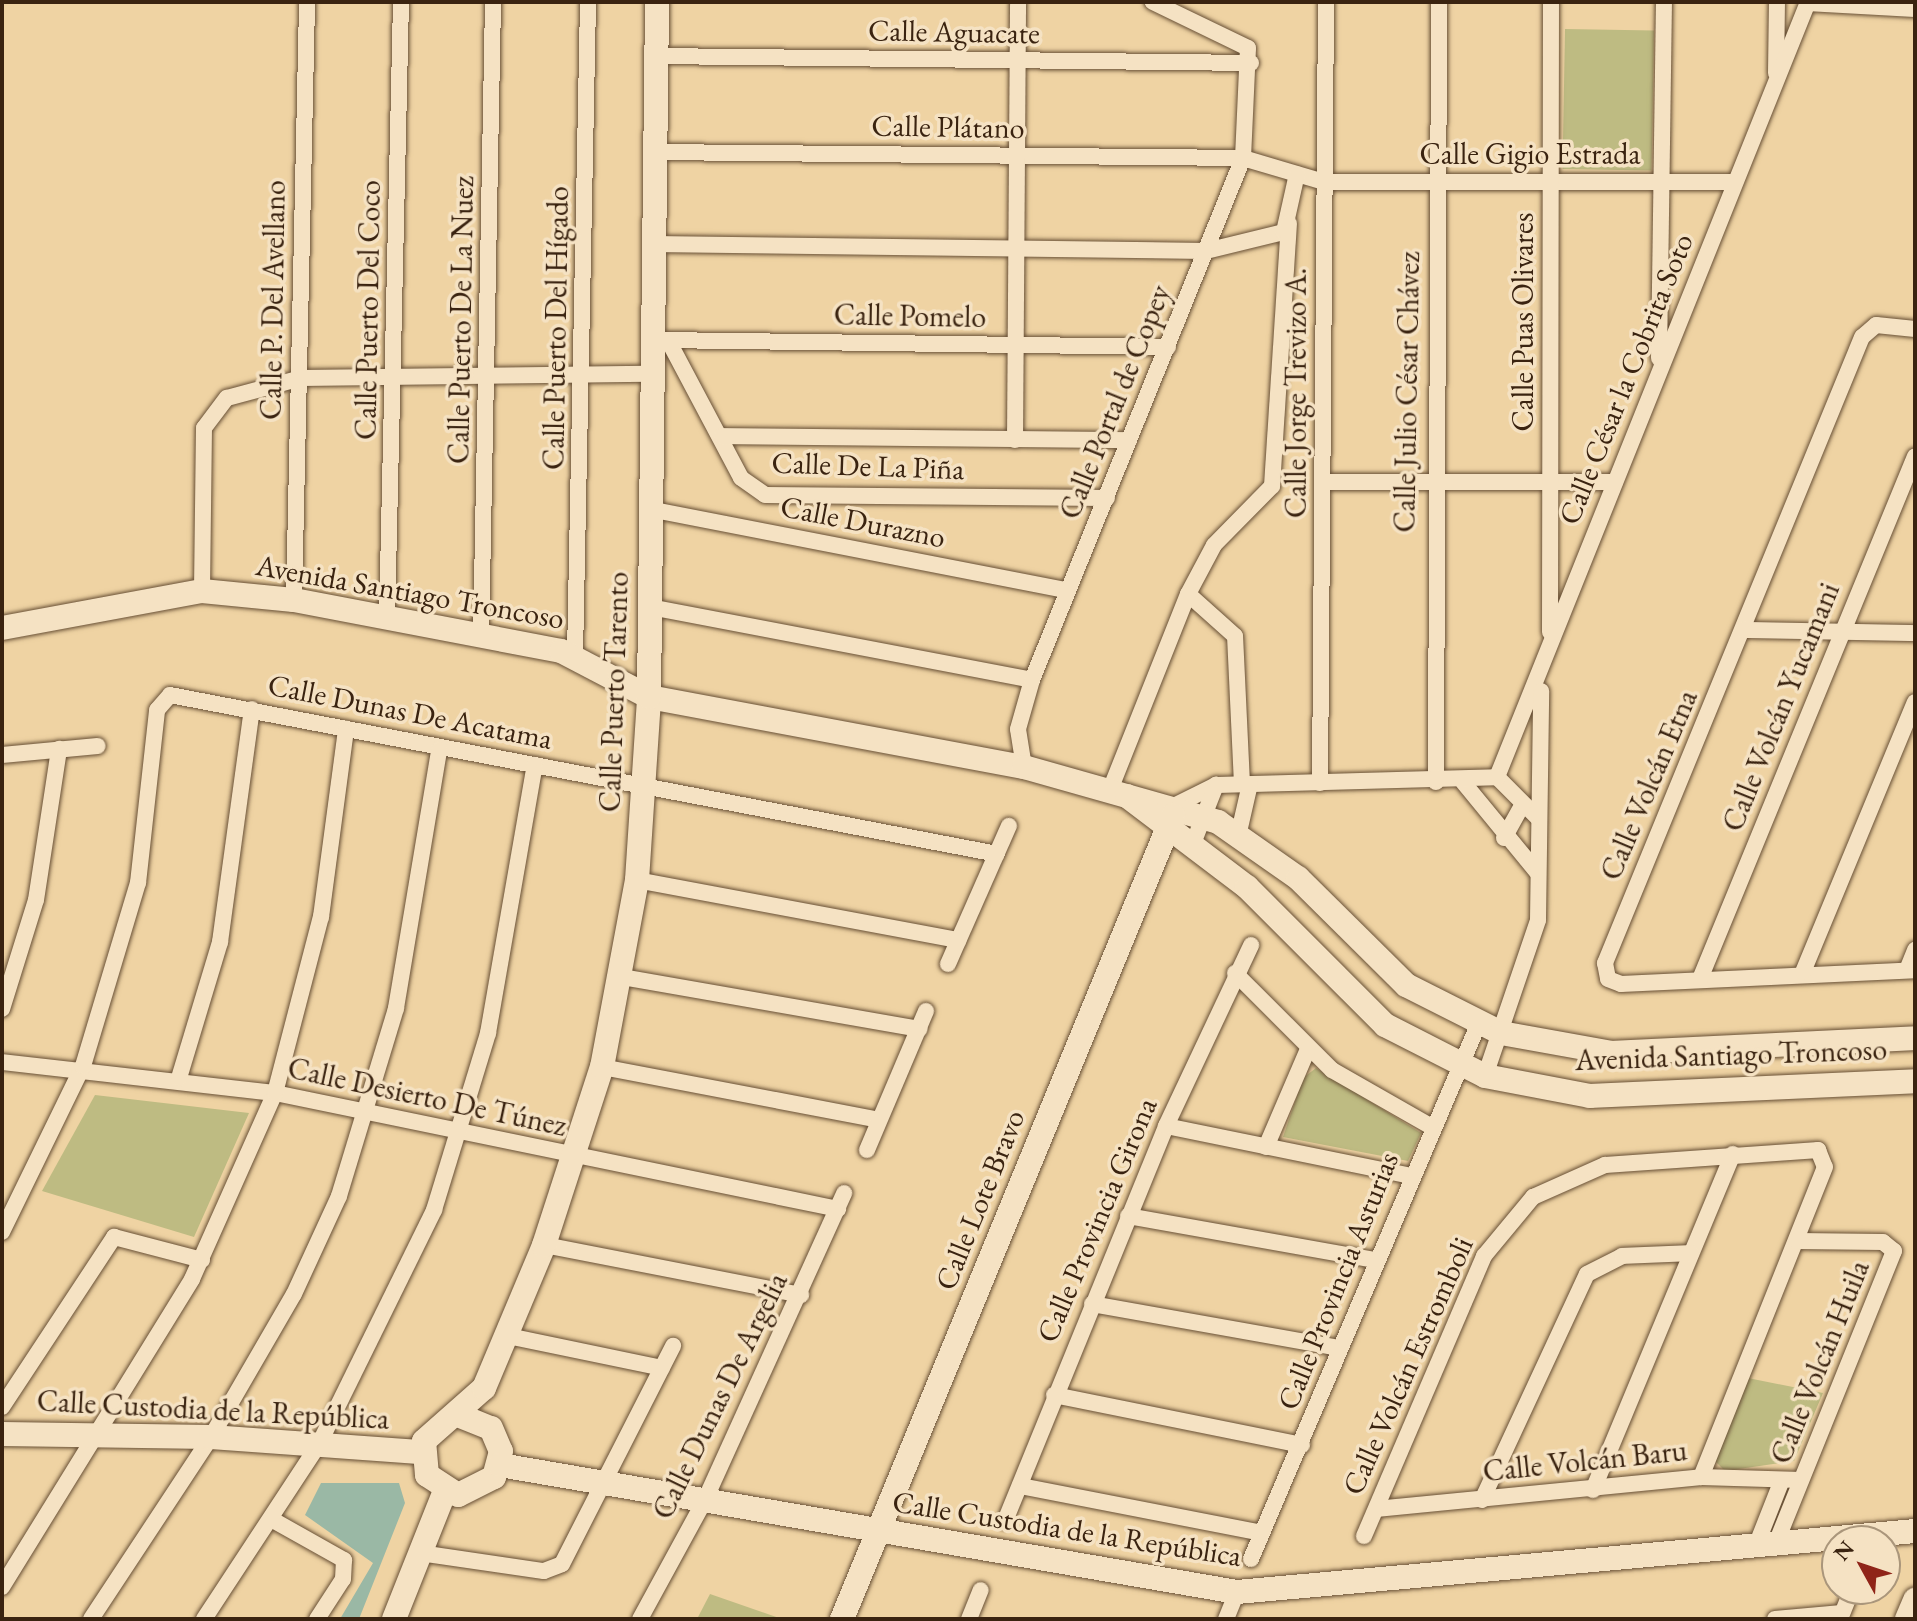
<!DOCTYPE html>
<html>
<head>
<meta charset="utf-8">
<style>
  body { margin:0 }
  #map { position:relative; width:1917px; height:1621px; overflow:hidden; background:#efd3a3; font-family:"EB Garamond",serif }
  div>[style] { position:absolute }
  .green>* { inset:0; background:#bebb82; transform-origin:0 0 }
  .water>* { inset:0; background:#9ab8a5 }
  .roads { filter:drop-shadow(0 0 2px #674f35) drop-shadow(0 0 2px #674f35) }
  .street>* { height:16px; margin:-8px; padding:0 8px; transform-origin:8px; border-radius:8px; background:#f5e2c3 }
  .secondary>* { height:24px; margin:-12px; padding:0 12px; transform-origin:12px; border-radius:12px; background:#f5e2c3 }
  span { translate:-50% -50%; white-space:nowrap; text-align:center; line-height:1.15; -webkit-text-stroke:7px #f5e2c3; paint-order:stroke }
  .street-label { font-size:30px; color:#3a2310 }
  .frame { position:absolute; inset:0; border:4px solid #3a2310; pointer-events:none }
  .north { position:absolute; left:1821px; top:1525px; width:80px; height:80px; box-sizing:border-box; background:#f5e2c3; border:2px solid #aa967b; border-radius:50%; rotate:310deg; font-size:22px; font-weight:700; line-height:32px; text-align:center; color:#3a2310 }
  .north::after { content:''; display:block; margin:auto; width:28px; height:36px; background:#8f2418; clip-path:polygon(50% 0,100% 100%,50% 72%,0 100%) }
</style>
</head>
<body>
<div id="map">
  <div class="green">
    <i style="left:1565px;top:29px;width:89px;height:140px;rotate:1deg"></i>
    <i style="clip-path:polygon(1316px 1068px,1421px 1133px,1408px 1161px,1283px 1137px,1303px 1078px)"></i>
    <i style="clip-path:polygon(95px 1095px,249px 1113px,194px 1237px,42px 1191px)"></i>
    <i style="clip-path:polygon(1748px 1378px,1823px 1393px,1794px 1461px,1725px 1471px,1714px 1460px)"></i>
    <i style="clip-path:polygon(710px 1594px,782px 1619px,697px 1619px)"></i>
  </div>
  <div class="water">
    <i style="clip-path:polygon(321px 1483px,399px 1483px,405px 1503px,359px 1619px,340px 1619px,373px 1563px,305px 1515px)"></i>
  </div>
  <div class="roads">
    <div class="street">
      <i style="left:1807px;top:3px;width:108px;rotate:3.2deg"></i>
      <i style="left:655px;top:56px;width:596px;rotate:0.67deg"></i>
      <i style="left:1776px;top:73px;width:71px;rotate:-89.2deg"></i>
      <i style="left:653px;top:152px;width:590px;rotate:0.58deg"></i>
      <i style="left:1243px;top:158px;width:84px;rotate:16.5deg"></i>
      <i style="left:1324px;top:182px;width:411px"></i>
      <i style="left:652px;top:244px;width:554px;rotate:0.72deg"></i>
      <i style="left:1206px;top:251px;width:80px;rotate:-13.7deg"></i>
      <i style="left:1284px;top:232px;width:59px;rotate:-77.4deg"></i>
      <i style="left:1915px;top:329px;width:39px;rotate:-174deg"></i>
      <i style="left:1876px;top:325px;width:18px;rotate:139deg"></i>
      <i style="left:1862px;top:337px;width:677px;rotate:112.32deg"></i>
      <i style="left:1605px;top:963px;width:16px;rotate:79deg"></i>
      <i style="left:1608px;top:979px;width:14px;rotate:21deg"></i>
      <i style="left:1621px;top:984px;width:294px;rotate:-2.7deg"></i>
      <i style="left:660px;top:340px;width:508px;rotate:0.79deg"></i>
      <i style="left:668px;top:340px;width:156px;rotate:62.1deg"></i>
      <i style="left:741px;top:478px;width:29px;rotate:35deg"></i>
      <i style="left:765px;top:495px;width:342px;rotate:0.5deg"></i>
      <i style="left:1659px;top:358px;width:356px;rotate:-89.2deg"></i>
      <i style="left:722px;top:436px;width:407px;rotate:0.6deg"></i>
      <i style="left:1015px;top:440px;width:438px;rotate:-89.6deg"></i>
      <i style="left:1325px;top:482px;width:290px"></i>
      <i style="left:649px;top:509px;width:426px;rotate:11deg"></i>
      <i style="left:202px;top:591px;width:163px;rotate:-89.3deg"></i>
      <i style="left:204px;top:428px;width:38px;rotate:-53deg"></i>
      <i style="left:227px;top:398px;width:77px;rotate:-15.1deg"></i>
      <i style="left:301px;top:378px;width:347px;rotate:-0.7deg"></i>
      <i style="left:294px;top:600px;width:598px;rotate:-88.75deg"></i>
      <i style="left:650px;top:607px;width:389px;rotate:10.8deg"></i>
      <i style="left:387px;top:618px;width:616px;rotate:-88.7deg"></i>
      <i style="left:1743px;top:630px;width:172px;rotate:1deg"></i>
      <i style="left:1550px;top:632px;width:630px;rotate:-89.91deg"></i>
      <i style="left:481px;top:639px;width:637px;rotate:-88.92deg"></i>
      <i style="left:575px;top:656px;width:654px;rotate:-88.86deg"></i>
      <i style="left:2px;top:755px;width:96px;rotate:-5.4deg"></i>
      <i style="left:1024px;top:767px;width:38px;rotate:-99deg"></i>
      <i style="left:1018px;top:729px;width:51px;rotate:-74.1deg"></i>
      <i style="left:1032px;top:680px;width:563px;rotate:-67.99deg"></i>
      <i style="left:1243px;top:158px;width:110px;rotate:-87.4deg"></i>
      <i style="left:1248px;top:48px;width:106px;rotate:-154.2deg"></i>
      <i style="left:1497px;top:777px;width:835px;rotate:-68.13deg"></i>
      <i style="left:1497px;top:777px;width:57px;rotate:45deg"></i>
      <i style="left:1436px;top:782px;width:780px;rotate:-89.78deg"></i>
      <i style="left:1463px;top:782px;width:117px;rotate:50.6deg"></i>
      <i style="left:1320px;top:783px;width:781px;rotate:-89.56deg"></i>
      <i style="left:1242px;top:784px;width:148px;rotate:-92.7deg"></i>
      <i style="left:1235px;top:636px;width:63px;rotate:-138.2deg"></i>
      <i style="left:1188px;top:594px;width:55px;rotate:-62deg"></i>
      <i style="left:1214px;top:545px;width:83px;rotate:-45.5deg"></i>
      <i style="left:1272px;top:486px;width:263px;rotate:-86.3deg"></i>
      <i style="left:1110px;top:790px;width:211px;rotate:-68.3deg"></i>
      <i style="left:1176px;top:805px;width:45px;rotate:-26.6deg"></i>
      <i style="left:1216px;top:785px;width:281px;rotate:-1.6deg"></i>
      <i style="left:1239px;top:832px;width:49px;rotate:-77.1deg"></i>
      <i style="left:1504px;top:838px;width:39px;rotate:-61deg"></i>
      <i style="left:1192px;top:846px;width:66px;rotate:-68.5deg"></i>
      <i style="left:637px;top:880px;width:327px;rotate:10.6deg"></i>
      <i style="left:948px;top:964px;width:151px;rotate:-66.2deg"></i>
      <i style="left:1907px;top:970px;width:22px;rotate:-68deg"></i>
      <i style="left:1803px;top:972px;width:292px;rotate:-67.5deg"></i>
      <i style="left:1235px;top:973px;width:137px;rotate:45deg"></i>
      <i style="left:1332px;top:1070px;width:115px;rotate:29.7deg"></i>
      <i style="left:622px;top:977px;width:302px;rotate:9.9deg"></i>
      <i style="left:1700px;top:979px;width:565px;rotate:-67.65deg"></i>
      <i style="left:2px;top:1009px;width:114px;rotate:-72.7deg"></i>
      <i style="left:36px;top:900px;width:153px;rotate:-81.3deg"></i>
      <i style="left:2px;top:1062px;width:275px;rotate:6.5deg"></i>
      <i style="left:275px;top:1093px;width:575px;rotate:11.64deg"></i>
      <i style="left:602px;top:1067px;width:282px;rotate:10.8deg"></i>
      <i style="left:1485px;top:1076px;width:165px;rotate:-71.2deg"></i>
      <i style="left:1538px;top:920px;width:229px;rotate:-89.2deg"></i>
      <i style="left:179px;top:1078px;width:142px;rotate:-73.2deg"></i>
      <i style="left:220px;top:942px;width:235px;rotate:-82.2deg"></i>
      <i style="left:1166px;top:1126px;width:251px;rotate:11.5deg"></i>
      <i style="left:1266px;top:1147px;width:107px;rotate:-66.8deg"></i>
      <i style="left:867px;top:1150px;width:151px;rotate:-67deg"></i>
      <i style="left:1128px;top:1216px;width:252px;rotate:10.1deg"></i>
      <i style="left:2px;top:1232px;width:185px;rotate:-64deg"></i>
      <i style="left:83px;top:1066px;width:191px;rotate:-73.3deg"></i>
      <i style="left:138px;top:883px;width:174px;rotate:-83.7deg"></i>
      <i style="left:157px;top:710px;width:20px;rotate:-49deg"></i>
      <i style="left:170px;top:695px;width:842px;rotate:10.88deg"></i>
      <i style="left:544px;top:1245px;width:262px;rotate:11deg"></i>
      <i style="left:1092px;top:1304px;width:251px;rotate:10.1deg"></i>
      <i style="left:508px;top:1336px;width:157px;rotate:11.7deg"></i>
      <i style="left:1054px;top:1395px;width:253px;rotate:11.4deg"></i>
      <i style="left:2px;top:1407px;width:204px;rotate:-56.6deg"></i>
      <i style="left:114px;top:1237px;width:91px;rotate:14.6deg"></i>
      <i style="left:1020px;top:1486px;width:246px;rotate:11deg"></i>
      <i style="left:1593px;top:1490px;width:364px;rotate:-67.4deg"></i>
      <i style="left:1482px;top:1500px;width:249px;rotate:-65.1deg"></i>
      <i style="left:1587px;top:1274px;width:39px;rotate:-27deg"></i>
      <i style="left:1622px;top:1256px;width:69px;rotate:-2.5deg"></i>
      <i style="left:1376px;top:1509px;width:327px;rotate:-5.6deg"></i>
      <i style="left:1701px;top:1477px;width:100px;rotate:1.7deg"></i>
      <i style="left:271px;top:1519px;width:84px;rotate:29.3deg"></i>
      <i style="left:344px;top:1560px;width:19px;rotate:93deg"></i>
      <i style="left:343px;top:1579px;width:48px;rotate:123deg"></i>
      <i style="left:1005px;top:1521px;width:427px;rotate:-67.8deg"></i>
      <i style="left:1166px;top:1126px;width:200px;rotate:-64.8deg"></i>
      <i style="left:1364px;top:1536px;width:305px;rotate:-66.8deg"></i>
      <i style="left:1484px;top:1256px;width:77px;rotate:-50.3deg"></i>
      <i style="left:1533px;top:1197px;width:79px;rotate:-24deg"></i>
      <i style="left:1605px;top:1165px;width:214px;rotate:-4deg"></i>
      <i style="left:1818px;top:1150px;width:18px;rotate:68deg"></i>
      <i style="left:1825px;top:1167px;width:334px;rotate:111.8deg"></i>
      <i style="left:1776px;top:1543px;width:315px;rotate:-68deg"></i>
      <i style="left:1894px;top:1251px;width:14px;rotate:-141deg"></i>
      <i style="left:1883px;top:1242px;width:86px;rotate:-179.3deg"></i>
      <i style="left:1756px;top:1546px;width:71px;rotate:-68.5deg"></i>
      <i style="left:420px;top:1553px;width:125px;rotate:8.3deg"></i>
      <i style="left:544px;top:1571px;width:19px;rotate:-21deg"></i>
      <i style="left:562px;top:1564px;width:245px;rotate:-63deg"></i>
      <i style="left:1251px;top:1559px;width:580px;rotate:-66.97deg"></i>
      <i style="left:2px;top:1587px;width:362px;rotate:-58.3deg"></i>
      <i style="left:192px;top:1279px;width:204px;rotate:-66deg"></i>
      <i style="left:275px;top:1093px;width:182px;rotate:-75.4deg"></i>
      <i style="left:321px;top:917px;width:190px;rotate:-82.4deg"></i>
      <i style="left:91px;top:1619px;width:218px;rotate:-56.6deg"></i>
      <i style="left:211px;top:1437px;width:165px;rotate:-59.9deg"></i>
      <i style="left:294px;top:1294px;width:108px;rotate:-65.3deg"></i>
      <i style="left:339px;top:1196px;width:196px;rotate:-73.1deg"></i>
      <i style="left:396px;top:1008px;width:262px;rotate:-80.5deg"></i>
      <i style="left:204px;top:1619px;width:209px;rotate:-56.7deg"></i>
      <i style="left:319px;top:1444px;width:261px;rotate:-63.8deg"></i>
      <i style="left:434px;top:1210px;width:185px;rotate:-73deg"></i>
      <i style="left:488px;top:1033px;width:272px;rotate:-80.1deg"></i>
      <i style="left:640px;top:1619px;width:136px;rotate:-61.4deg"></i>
      <i style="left:705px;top:1500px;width:337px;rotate:-65.6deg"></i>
      <i style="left:969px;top:1619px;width:31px;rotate:-68deg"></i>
      <i style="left:1226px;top:1619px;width:29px;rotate:-68deg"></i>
      <i style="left:1775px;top:1619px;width:67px;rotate:-5.1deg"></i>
      <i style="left:1840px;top:1619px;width:32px;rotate:-68deg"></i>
    </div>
    <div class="secondary">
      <i style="left:2px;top:628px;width:203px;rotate:-10.5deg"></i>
      <i style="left:202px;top:591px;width:92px;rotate:5.6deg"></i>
      <i style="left:294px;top:600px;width:272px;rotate:10.8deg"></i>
      <i style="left:561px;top:651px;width:99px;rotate:27.6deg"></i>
      <i style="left:649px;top:697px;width:381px;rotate:10.6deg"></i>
      <i style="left:1024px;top:767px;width:202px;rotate:15.8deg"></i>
      <i style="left:1218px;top:822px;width:98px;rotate:35deg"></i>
      <i style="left:1298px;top:878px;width:152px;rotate:44.7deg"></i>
      <i style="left:1406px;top:985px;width:106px;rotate:26.8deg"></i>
      <i style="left:1501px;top:1033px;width:113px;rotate:10.2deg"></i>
      <i style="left:1612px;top:1053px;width:303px;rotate:-2.8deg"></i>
      <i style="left:1127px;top:796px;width:151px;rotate:37.2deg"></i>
      <i style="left:1247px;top:887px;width:195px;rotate:45deg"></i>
      <i style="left:1385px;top:1025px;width:112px;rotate:27deg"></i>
      <i style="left:1485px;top:1076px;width:107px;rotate:10.8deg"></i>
      <i style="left:1590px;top:1096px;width:325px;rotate:-2.6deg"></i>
      <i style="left:458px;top:1415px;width:35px;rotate:22deg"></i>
      <i style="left:491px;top:1428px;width:25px;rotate:67deg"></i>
      <i style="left:501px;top:1451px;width:27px;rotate:105deg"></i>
      <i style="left:494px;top:1477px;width:40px;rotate:153.4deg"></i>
      <i style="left:458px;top:1495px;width:37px;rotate:-147deg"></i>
      <i style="left:427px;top:1475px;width:34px;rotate:-95deg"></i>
      <i style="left:424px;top:1441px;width:80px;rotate:-41.5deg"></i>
      <i style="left:484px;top:1388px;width:155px;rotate:-67.2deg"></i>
      <i style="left:544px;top:1245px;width:187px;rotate:-72deg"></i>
      <i style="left:602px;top:1067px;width:190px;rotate:-79.4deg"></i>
      <i style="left:637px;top:880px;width:183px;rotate:-86.2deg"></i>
      <i style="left:649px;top:697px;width:695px;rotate:-89.34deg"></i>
      <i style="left:2px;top:1434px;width:209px;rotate:0.8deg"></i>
      <i style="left:211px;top:1437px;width:212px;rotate:4.1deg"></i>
      <i style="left:500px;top:1465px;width:748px;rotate:9.78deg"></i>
      <i style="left:1237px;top:1592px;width:681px;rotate:-5.14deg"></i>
      <i style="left:394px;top:1619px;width:138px;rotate:-68.3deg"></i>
      <i style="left:842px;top:1619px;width:869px;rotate:-67.62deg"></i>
      <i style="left:1907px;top:1619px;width:21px;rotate:-67deg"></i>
    </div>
  </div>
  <div class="street-label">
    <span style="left:954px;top:32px;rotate:1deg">Calle Aguacate</span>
    <span style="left:948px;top:127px;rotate:1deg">Calle Plátano</span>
    <span style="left:1530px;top:154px">Calle Gigio Estrada</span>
    <span style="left:273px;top:300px;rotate:-89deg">Calle P. Del Avellano</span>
    <span style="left:368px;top:310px;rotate:-89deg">Calle Puerto Del Coco</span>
    <span style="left:910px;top:316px;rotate:1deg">Calle Pomelo</span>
    <span style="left:461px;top:320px;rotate:-89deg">Calle Puerto De La Nuez</span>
    <span style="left:1523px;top:322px;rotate:-90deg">Calle Puas Olivares</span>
    <span style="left:556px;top:328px;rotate:-89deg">Calle Puerto Del Hígado</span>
    <span style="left:1626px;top:379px;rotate:-68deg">Calle César la Cobrita Soto</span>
    <span style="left:1407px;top:392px;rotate:-89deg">Calle Julio César Chávez</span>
    <span style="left:1296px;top:393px;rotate:-90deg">Calle Jorge Trevizo A.</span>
    <span style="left:1115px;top:402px;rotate:-68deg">Calle Portal de Copey</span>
    <span style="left:868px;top:466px;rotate:2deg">Calle De La Piña</span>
    <span style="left:863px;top:522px;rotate:11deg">Calle Durazno</span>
    <span style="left:410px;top:592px;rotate:10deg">Avenida Santiago Troncoso</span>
    <span style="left:614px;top:692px;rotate:-88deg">Calle Puerto Tarento</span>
    <span style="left:1781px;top:707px;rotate:-68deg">Calle Volcán Yucamani</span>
    <span style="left:410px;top:712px;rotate:11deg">Calle Dunas De Acatama</span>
    <span style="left:1649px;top:785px;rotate:-67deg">Calle Volcán Etna</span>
    <span style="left:1731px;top:1055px;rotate:-2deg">Avenida Santiago Troncoso</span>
    <span style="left:427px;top:1097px;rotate:12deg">Calle Desierto De Túnez</span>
    <span style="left:980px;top:1200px;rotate:-68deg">Calle Lote Bravo</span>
    <span style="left:1097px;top:1220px;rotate:-67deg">Calle Provincia Girona</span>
    <span style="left:1338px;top:1281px;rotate:-68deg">Calle Provincia Asturias</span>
    <span style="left:1820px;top:1362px;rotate:-68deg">Calle Volcán Huila</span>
    <span style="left:1408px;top:1366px;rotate:-66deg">Calle Volcán Estromboli</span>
    <span style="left:720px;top:1396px;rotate:-64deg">Calle Dunas De Argelia</span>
    <span style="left:213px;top:1410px;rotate:3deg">Calle Custodia de la República</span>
    <span style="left:1585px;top:1461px;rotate:-6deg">Calle Volcán Baru</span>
    <span style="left:1067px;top:1529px;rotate:9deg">Calle Custodia de la República</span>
  </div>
  <div class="frame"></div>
  <div class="north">N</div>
</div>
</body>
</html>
